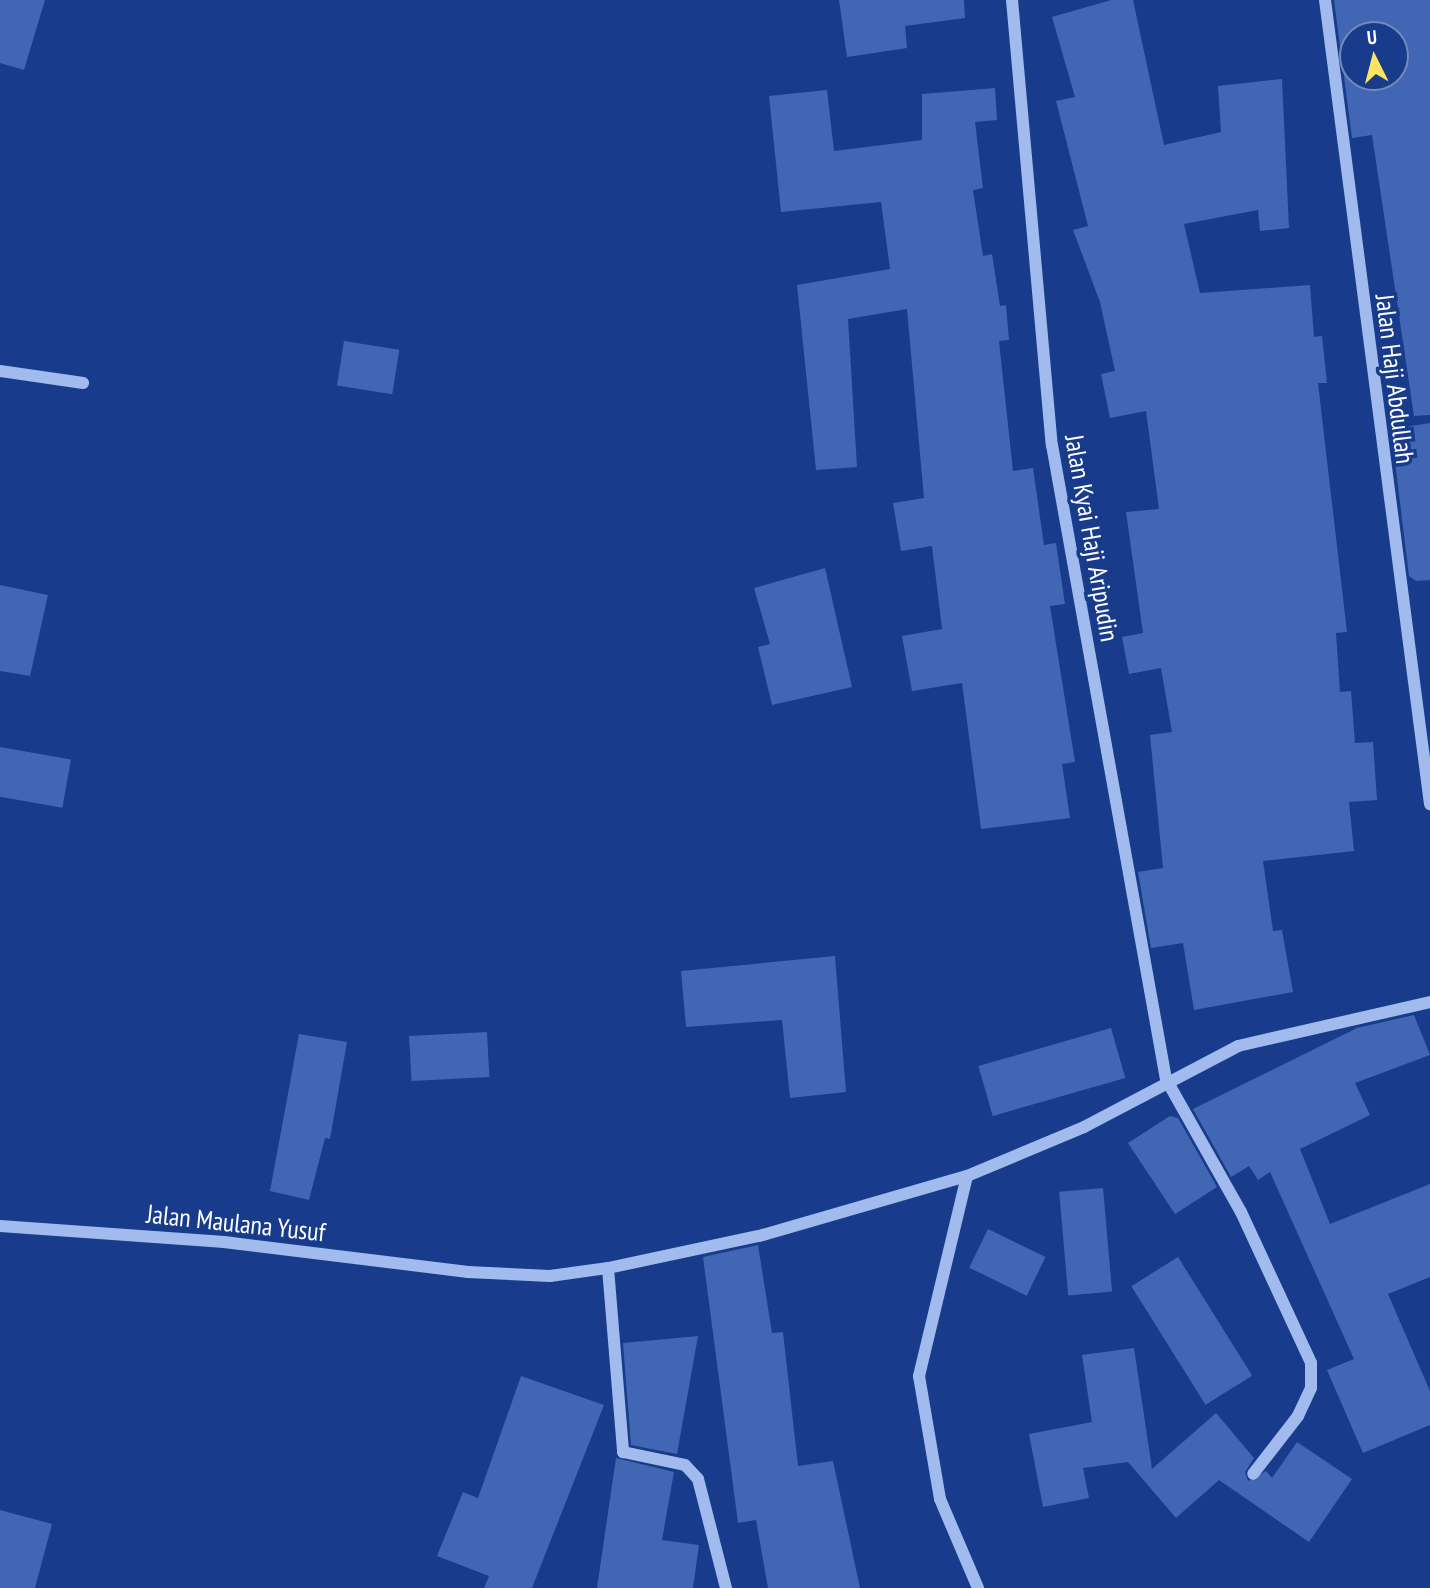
<!DOCTYPE html>
<html>
<head>
<meta charset="utf-8">
<style>
  body { margin:0 }
  #map { position:relative; width:1430px; height:1588px; overflow:hidden; background:#183c8b; font-family:"PT Sans Narrow",sans-serif }
  div>[style] { position:absolute }
  .building>* { inset:0; background:#4066b4; transform-origin:0 0 }
  .minor>* { height:12px; margin:-6px; padding:0 6px; transform-origin:6px; border-radius:6px; background:#a2bbee }
  span { translate:-50% -50%; white-space:nowrap; text-align:center; line-height:1.15; -webkit-text-stroke:7px #183c8b; paint-order:stroke }
  .street-label { font-size:26px; color:#fff }
  .north { position:absolute; left:1339px; top:21px; width:70px; height:70px; box-sizing:border-box; background:#183c8b; border:2px solid #748ab9; border-radius:50%; rotate:354deg; font-size:19px; font-weight:700; line-height:28px; text-align:center; color:#fff }
  .north::after { content:''; display:block; margin:auto; width:24px; height:32px; background:#ffe45f; clip-path:polygon(50% 0,100% 100%,50% 72%,0 100%) }
</style>
</head>
<body>
<div id="map">
  <div class="building">
    <i style="clip-path:polygon(0 0,45px 0,24px 70px,0 63px)"></i>
    <i style="clip-path:polygon(839px 0,964px 0,965px 18px,905px 26px,907px 48px,847px 57px)"></i>
    <i style="clip-path:polygon(1111px 0,1133px 0,1164px 145px,1221px 132px,1218px 86px,1282px 79px,1289px 228px,1260px 231px,1258px 210px,1184px 224px,1200px 293px,1310px 285px,1314px 337px,1322px 336px,1327px 383px,1318px 383px,1347px 632px,1336px 633px,1340px 692px,1351px 691px,1355px 743px,1373px 742px,1377px 800px,1349px 802px,1354px 851px,1263px 861px,1273px 931px,1282px 930px,1293px 992px,1194px 1010px,1183px 943px,1151px 948px,1138px 872px,1163px 868px,1150px 735px,1172px 732px,1161px 668px,1129px 674px,1122px 637px,1143px 633px,1126px 512px,1159px 509px,1146px 411px,1110px 418px,1101px 374px,1115px 371px,1100px 302px,1073px 230px,1088px 226px,1056px 101px,1075px 97px,1052px 17px)"></i>
    <i style="clip-path:polygon(evenodd,1334px 0,1430px 0,1430px 415px,1414px 416px,1372px 135px,1352px 138px,1334px 0,1353px 35px,1395px 35px,1395px 77px,1353px 77px,1353px 35px)"></i>
    <i style="clip-path:polygon(995px 88px,997px 120px,975px 122px,983px 188px,973px 190px,983px 256px,992px 254px,1000px 306px,1006px 305px,1009px 340px,999px 341px,1013px 471px,1033px 468px,1044px 545px,1056px 543px,1065px 604px,1050px 606px,1075px 762px,1062px 764px,1070px 818px,981px 829px,962px 683px,912px 691px,902px 636px,942px 629px,932px 546px,901px 551px,893px 503px,924px 498px,907px 309px,848px 319px,857px 467px,816px 470px,797px 285px,890px 269px,881px 202px,781px 212px,769px 96px,827px 90px,834px 151px,922px 140px,922px 94px)"></i>
    <i style="left:344px;top:341px;width:56px;height:45px;rotate:9deg"></i>
    <i style="clip-path:polygon(1430px 423px,1430px 580px,1416px 581px,1409px 576px,1391px 429px)"></i>
    <i style="clip-path:polygon(825px 568px,852px 687px,772px 705px,758px 647px,770px 644px,754px 588px)"></i>
    <i style="clip-path:polygon(0 585px,48px 595px,30px 676px,0 671px)"></i>
    <i style="left:0;top:747px;width:72px;height:49px;rotate:10deg"></i>
    <i style="clip-path:polygon(835px 956px,846px 1092px,790px 1098px,782px 1020px,686px 1027px,681px 971px)"></i>
    <i style="clip-path:polygon(1414px 1015px,1430px 1055px,1355px 1083px,1370px 1115px,1300px 1149px,1330px 1224px,1430px 1184px,1430px 1277px,1388px 1294px,1430px 1391px,1430px 1425px,1363px 1453px,1327px 1370px,1354px 1359px,1270px 1172px,1258px 1180px,1249px 1166px,1231px 1177px,1193px 1109px,1357px 1028px)"></i>
    <i style="left:1111px;top:1028px;width:52px;height:138px;rotate:74deg"></i>
    <i style="left:487px;top:1032px;width:45px;height:78px;rotate:87deg"></i>
    <i style="clip-path:polygon(299px 1034px,347px 1042px,330px 1139px,325px 1138px,309px 1200px,270px 1191px)"></i>
    <i style="clip-path:polygon(1170px 1116px,1178px 1118px,1217px 1187px,1175px 1214px,1128px 1143px)"></i>
    <i style="left:1103px;top:1188px;width:104px;height:44px;rotate:85deg"></i>
    <i style="left:988px;top:1229px;width:64px;height:43px;rotate:26deg"></i>
    <i style="clip-path:polygon(758px 1245px,772px 1333px,783px 1332px,798px 1466px,833px 1461px,860px 1588px,768px 1588px,756px 1520px,738px 1523px,703px 1257px)"></i>
    <i style="left:1178px;top:1257px;width:140px;height:55px;rotate:58deg"></i>
    <i style="clip-path:polygon(698px 1336px,677px 1454px,631px 1445px,623px 1343px)"></i>
    <i style="clip-path:polygon(1134px 1348px,1152px 1469px,1216px 1413px,1254px 1458px,1245px 1472px,1248px 1481px,1266px 1471px,1272px 1478px,1297px 1442px,1352px 1479px,1309px 1542px,1219px 1480px,1176px 1518px,1128px 1462px,1083px 1468px,1089px 1498px,1043px 1507px,1029px 1434px,1092px 1422px,1082px 1355px)"></i>
    <i style="clip-path:polygon(521px 1376px,604px 1405px,532px 1588px,484px 1588px,489px 1576px,437px 1556px,463px 1492px,478px 1498px)"></i>
    <i style="clip-path:polygon(616px 1458px,674px 1472px,662px 1540px,699px 1545px,693px 1588px,597px 1588px)"></i>
    <i style="clip-path:polygon(0 1510px,52px 1524px,35px 1588px,0 1588px)"></i>
  </div>
  <div class="minor">
    <i style="left:1012px;top:0;width:447px;rotate:84.9deg"></i>
    <i style="left:1052px;top:445px;width:644px;rotate:79.81deg"></i>
    <i style="left:1166px;top:1079px;width:153px;rotate:60.6deg"></i>
    <i style="left:1241px;top:1212px;width:166px;rotate:65.1deg"></i>
    <i style="left:1311px;top:1363px;width:25px;rotate:90deg"></i>
    <i style="left:1311px;top:1388px;width:31px;rotate:115deg"></i>
    <i style="left:1298px;top:1416px;width:73px;rotate:127.8deg"></i>
    <i style="left:1325px;top:0;width:811px;rotate:82.56deg"></i>
    <i style="left:0;top:371px;width:84px;rotate:8.2deg"></i>
    <i style="left:967px;top:1176px;width:206px;rotate:103.5deg"></i>
    <i style="left:919px;top:1376px;width:125px;rotate:80.3deg"></i>
    <i style="left:940px;top:1499px;width:97px;rotate:66.9deg"></i>
    <i style="left:0;top:1226px;width:225px;rotate:4.1deg"></i>
    <i style="left:224px;top:1242px;width:246px;rotate:7deg"></i>
    <i style="left:468px;top:1272px;width:82px;rotate:2.8deg"></i>
    <i style="left:550px;top:1276px;width:59px;rotate:-7.9deg"></i>
    <i style="left:608px;top:1268px;width:154px;rotate:-12deg"></i>
    <i style="left:759px;top:1236px;width:216px;rotate:-16.1deg"></i>
    <i style="left:967px;top:1176px;width:127px;rotate:-22.7deg"></i>
    <i style="left:1084px;top:1127px;width:174px;rotate:-27.7deg"></i>
    <i style="left:1238px;top:1046px;width:197px;rotate:-12.9deg"></i>
    <i style="left:608px;top:1268px;width:185px;rotate:85.3deg"></i>
    <i style="left:623px;top:1452px;width:63px;rotate:11.8deg"></i>
    <i style="left:685px;top:1465px;width:19px;rotate:47deg"></i>
    <i style="left:698px;top:1479px;width:113px;rotate:75.6deg"></i>
  </div>
  <div class="street-label">
    <span style="left:1395px;top:379px;rotate:83deg">Jalan Haji Abdullah</span>
    <span style="left:1092px;top:538px;rotate:80deg">Jalan Kyai Haji Aripudin</span>
    <span style="left:236px;top:1223px;rotate:6deg">Jalan Maulana Yusuf</span>
  </div>
  <div class="north">U</div>
</div>
</body>
</html>
